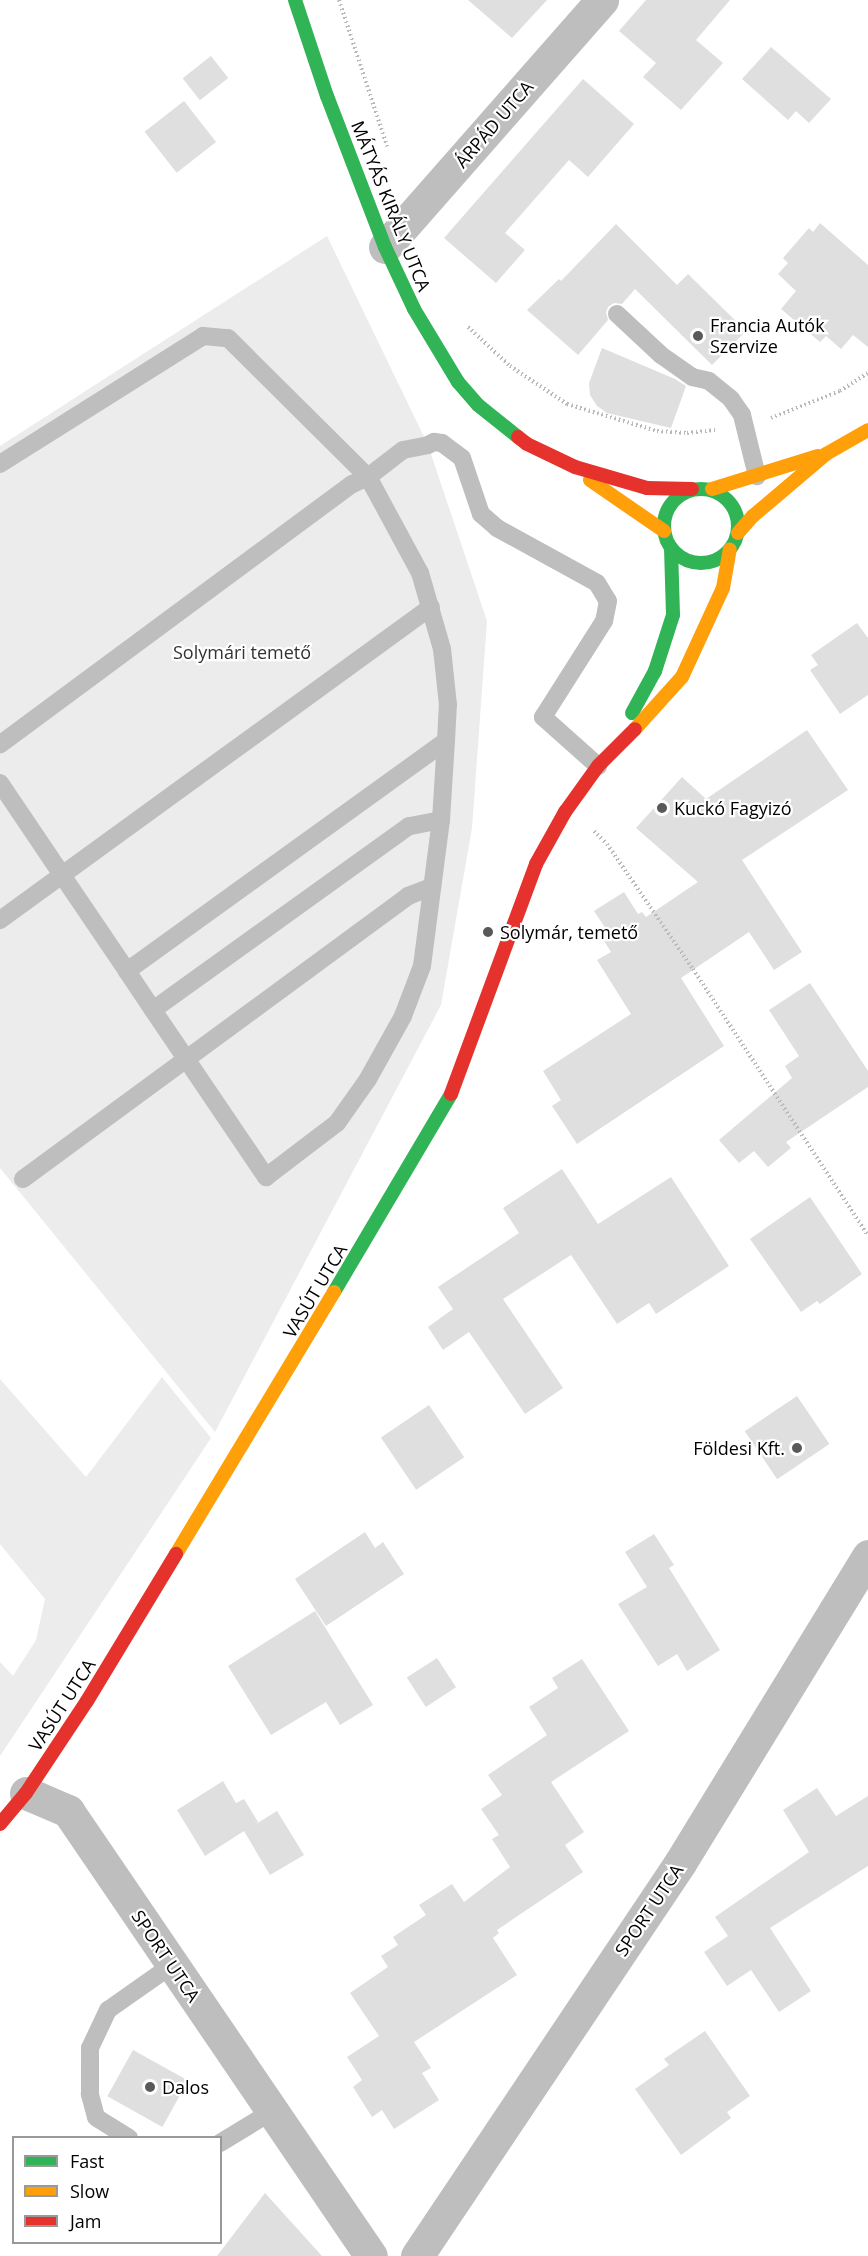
<!DOCTYPE html>
<html>
<head>
<meta charset="utf-8">
<style>
  body { margin:0 }
  #map { position:relative; width:868px; height:2256px; overflow:hidden; background:#fff; font-family:"Open Sans",sans-serif }
  div>[style] { position:absolute }
  .green>* { inset:0; background:#ececec }
  .building>* { inset:0; background:#dfdfdf; transform-origin:0 0 }
  .path>* { height:4px; margin-top:-2px; transform-origin:0; background:repeating-linear-gradient(90deg,#b9b9b9 0 1.5px,transparent 0 4.5px) }
  .lane>* { height:18px; margin:-9px; padding:0 9px; transform-origin:9px; border-radius:9px; background:#bebebe }
  .street>* { height:33px; margin:-16.5px; padding:0 16.5px; transform-origin:16.5px; border-radius:16.5px; background:#bebebe }
  .fast>* { height:14px; margin:-7px; padding:0 7px; transform-origin:7px; border-radius:7px; background:#30b455 }
  .fast>.ring { margin:-7px; padding:0; box-sizing:content-box; background:none; border:14px solid #30b455; border-radius:50% }
  .slow>* { height:14px; margin:-7px; padding:0 7px; transform-origin:7px; border-radius:7px; background:#ff9f0a }
  .jam>* { height:14px; margin:-7px; padding:0 7px; transform-origin:7px; border-radius:7px; background:#e5322d }
  .dots>* { width:16px; height:16px; translate:-50% -50%; box-sizing:border-box; border:3px solid #fff; border-radius:50% }
  span { translate:-50% -50%; white-space:nowrap; text-align:center; line-height:1.15; -webkit-text-stroke:4.5px #fff; paint-order:stroke }
  .street-label { font-size:18px; color:#000 }
  .poi-label { font-size:18px; color:#000 }
  .left { translate:0 -50%; text-align:left }
  .right { translate:-100% -50%; text-align:right }
  .park-label { font-size:18px; color:#333 }
  .legend { position:absolute; left:12px; top:2136px; width:210px; height:108px; box-sizing:border-box; background:#fff; border:2px solid #999; margin:0; padding:8px 10px; list-style:none; font-size:18px; color:#000 }
  .legend li { display:flex; align-items:center; gap:12px; height:30px }
  .legend b { width:30px; border:2px solid #999 }
</style>
</head>
<body>
<div id="map">
  <div class="green">
    <i style="clip-path:polygon(327px 236px,428px 445px,487px 621px,472px 828px,441px 1005px,215px 1432px,0 1168px,0 446px)"></i>
    <i style="clip-path:polygon(162px 1377px,211px 1438px,0 1756px,0 1662px,13px 1676px,36px 1640px,45px 1599px,0 1544px,0 1379px,86px 1477px)"></i>
  </div>
  <div class="building">
    <i style="clip-path:polygon(468px 0,547px 0,512px 38px)"></i>
    <i style="clip-path:polygon(646px 0,730px 0,696px 40px,723px 63px,681px 110px,643px 77px,656px 63px,619px 31px)"></i>
    <i style="clip-path:polygon(771px 47px,831px 99px,809px 123px,796px 111px,788px 120px,742px 79px)"></i>
    <i style="left:211px;top:56px;width:28px;height:36px;rotate:52deg"></i>
    <i style="clip-path:polygon(583px 79px,634px 124px,588px 177px,569px 160px,505px 233px,525px 250px,496px 283px,444px 238px)"></i>
    <i style="left:184px;top:101px;width:52px;height:50px;rotate:52deg"></i>
    <i style="clip-path:polygon(820px 223px,868px 265px,868px 347px,853px 335px,841px 349px,826px 336px,820px 342px,781px 309px,796px 291px,778px 274px,788px 263px,783px 258px,809px 228px,813px 232px)"></i>
    <i style="clip-path:polygon(616px 224px,677px 285px,688px 274px,746px 331px,712px 365px,635px 289px,622px 304px,614px 303px,608px 307px,606px 312px,608px 320px,578px 355px,527px 310px,559px 279px,561px 281px)"></i>
    <i style="clip-path:polygon(602px 348px,675px 379px,686px 386px,671px 428px,607px 413px,597px 406px,590px 395px,589px 383px)"></i>
    <i style="clip-path:polygon(857px 623px,868px 638px,868px 695px,840px 714px,810px 670px,818px 665px,811px 655px)"></i>
    <i style="clip-path:polygon(807px 730px,848px 790px,742px 860px,802px 952px,774px 970px,749px 932px,681px 978px,724px 1046px,577px 1144px,552px 1106px,561px 1100px,543px 1071px,631px 1014px,597px 960px,611px 952px,601px 936px,608px 932px,594px 911px,624px 892px,638px 914px,642px 912px,646px 917px,698px 882px,636px 828px,682px 777px,706px 799px)"></i>
    <i style="clip-path:polygon(810px 983px,868px 1071px,868px 1087px,786px 1142px,791px 1148px,768px 1167px,754px 1151px,739px 1163px,719px 1140px,792px 1078px,785px 1066px,799px 1056px,769px 1010px)"></i>
    <i style="clip-path:polygon(562px 1169px,598px 1224px,671px 1177px,729px 1266px,656px 1314px,649px 1303px,617px 1324px,571px 1255px,503px 1299px,563px 1388px,525px 1414px,469px 1332px,443px 1350px,428px 1327px,453px 1309px,438px 1287px,519px 1233px,503px 1208px)"></i>
    <i style="clip-path:polygon(810px 1197px,862px 1274px,820px 1304px,817px 1301px,801px 1312px,750px 1239px)"></i>
    <i style="left:797px;top:1396px;width:58px;height:63px;rotate:56deg"></i>
    <i style="left:429px;top:1405px;width:63px;height:58px;rotate:56deg"></i>
    <i style="clip-path:polygon(365px 1532px,375px 1548px,383px 1542px,404px 1574px,326px 1626px,295px 1579px)"></i>
    <i style="clip-path:polygon(654px 1534px,674px 1565px,669px 1568px,720px 1650px,687px 1671px,677px 1654px,658px 1666px,618px 1604px,647px 1587px,625px 1552px)"></i>
    <i style="clip-path:polygon(315px 1611px,373px 1705px,340px 1725px,326px 1702px,271px 1735px,228px 1666px)"></i>
    <i style="left:437px;top:1658px;width:35px;height:36px;rotate:57deg"></i>
    <i style="clip-path:polygon(582px 1659px,629px 1731px,551px 1782px,584px 1832px,565px 1845px,583px 1872px,497px 1930px,499px 1933px,493px 1938px,517px 1975px,414px 2042px,431px 2068px,422px 2073px,439px 2100px,394px 2129px,382px 2110px,372px 2117px,353px 2087px,362px 2080px,347px 2057px,379px 2036px,350px 1993px,388px 1967px,381px 1956px,398px 1945px,393px 1937px,426px 1915px,419px 1905px,452px 1884px,464px 1902px,510px 1867px,492px 1839px,499px 1835px,481px 1809px,502px 1795px,488px 1775px,547px 1735px,529px 1707px,558px 1688px,552px 1678px)"></i>
    <i style="clip-path:polygon(223px 1781px,236px 1803px,244px 1799px,258px 1822px,256px 1824px,277px 1811px,304px 1855px,270px 1875px,244px 1831px,205px 1856px,177px 1810px)"></i>
    <i style="clip-path:polygon(817px 1788px,836px 1816px,868px 1796px,868px 1866px,770px 1928px,811px 1991px,779px 2012px,751px 1970px,727px 1986px,704px 1952px,728px 1936px,715px 1917px,809px 1852px,783px 1810px)"></i>
    <i style="clip-path:polygon(705px 2031px,750px 2096px,727px 2112px,731px 2118px,681px 2155px,635px 2089px,669px 2065px,664px 2059px)"></i>
    <i style="left:133px;top:2050px;width:63px;height:53px;rotate:29deg"></i>
    <i style="clip-path:polygon(265px 2193px,322px 2256px,217px 2256px)"></i>
  </div>
  <div class="path">
    <i style="left:339px;top:0;width:154px;rotate:71.8deg"></i>
    <i style="left:468px;top:327px;width:57px;rotate:42.9deg"></i>
    <i style="left:510px;top:366px;width:69px;rotate:33.7deg"></i>
    <i style="left:567px;top:404px;width:94px;rotate:16.7deg"></i>
    <i style="left:657px;top:431px;width:30px;rotate:4deg"></i>
    <i style="left:687px;top:433px;width:30px;rotate:-6deg"></i>
    <i style="left:771px;top:418px;width:74px;rotate:-21.4deg"></i>
    <i style="left:840px;top:391px;width:33px;rotate:-33deg"></i>
    <i style="left:594px;top:831px;width:18px;rotate:45deg"></i>
    <i style="left:607px;top:844px;width:152px;rotate:55.5deg"></i>
    <i style="left:693px;top:969px;width:318px;rotate:56.7deg"></i>
  </div>
  <div class="lane">
    <i style="left:617px;top:314px;width:60px;rotate:43deg"></i>
    <i style="left:661px;top:355px;width:38px;rotate:35deg"></i>
    <i style="left:692px;top:377px;width:17px;rotate:13deg"></i>
    <i style="left:709px;top:381px;width:28px;rotate:39deg"></i>
    <i style="left:731px;top:399px;width:19px;rotate:55deg"></i>
    <i style="left:742px;top:415px;width:63px;rotate:76.2deg"></i>
    <i style="left:0;top:464px;width:240px;rotate:-32.2deg"></i>
    <i style="left:203px;top:336px;width:25px;rotate:5deg"></i>
    <i style="left:228px;top:338px;width:197px;rotate:44.8deg"></i>
    <i style="left:368px;top:477px;width:17px;rotate:156deg"></i>
    <i style="left:352px;top:484px;width:438px;rotate:143.5deg"></i>
    <i style="left:0;top:783px;width:111px;rotate:56deg"></i>
    <i style="left:62px;top:875px;width:77px;rotate:144deg"></i>
    <i style="left:441px;top:820px;width:33px;rotate:169deg"></i>
    <i style="left:409px;top:826px;width:315px;rotate:144.3deg"></i>
    <i style="left:153px;top:1010px;width:202px;rotate:55.9deg"></i>
    <i style="left:266px;top:1177px;width:89px;rotate:-37.3deg"></i>
    <i style="left:337px;top:1123px;width:54px;rotate:-54.8deg"></i>
    <i style="left:368px;top:1079px;width:72px;rotate:-60.9deg"></i>
    <i style="left:403px;top:1016px;width:53px;rotate:-69.2deg"></i>
    <i style="left:422px;top:966px;width:147px;rotate:-82.6deg"></i>
    <i style="left:441px;top:820px;width:79px;rotate:-86.4deg"></i>
    <i style="left:446px;top:741px;width:36px;rotate:-87deg"></i>
    <i style="left:448px;top:705px;width:56px;rotate:-96.1deg"></i>
    <i style="left:442px;top:649px;width:79px;rotate:-106.1deg"></i>
    <i style="left:420px;top:573px;width:109px;rotate:-118.4deg"></i>
    <i style="left:368px;top:477px;width:44px;rotate:-37.6deg"></i>
    <i style="left:403px;top:450px;width:25px;rotate:-11deg"></i>
    <i style="left:428px;top:445px;width:7px;rotate:-27deg"></i>
    <i style="left:434px;top:442px;width:8px;rotate:7deg"></i>
    <i style="left:442px;top:443px;width:25px;rotate:37deg"></i>
    <i style="left:462px;top:458px;width:59px;rotate:71.3deg"></i>
    <i style="left:481px;top:514px;width:21px;rotate:41deg"></i>
    <i style="left:497px;top:528px;width:114px;rotate:28.8deg"></i>
    <i style="left:597px;top:583px;width:21px;rotate:59deg"></i>
    <i style="left:608px;top:601px;width:20px;rotate:101deg"></i>
    <i style="left:604px;top:621px;width:114px;rotate:122.4deg"></i>
    <i style="left:543px;top:717px;width:74px;rotate:41.7deg"></i>
    <i style="left:127px;top:971px;width:116px;rotate:-124.1deg"></i>
    <i style="left:62px;top:875px;width:456px;rotate:-36deg"></i>
    <i style="left:153px;top:1010px;width:47px;rotate:-123.7deg"></i>
    <i style="left:127px;top:971px;width:393px;rotate:-35.8deg"></i>
    <i style="left:23px;top:1179px;width:478px;rotate:-36.3deg"></i>
    <i style="left:408px;top:896px;width:26px;rotate:-21deg"></i>
    <i style="left:129px;top:2138px;width:39px;rotate:-148deg"></i>
    <i style="left:96px;top:2117px;width:24px;rotate:-105deg"></i>
    <i style="left:90px;top:2094px;width:46px;rotate:-90deg"></i>
    <i style="left:90px;top:2048px;width:42px;rotate:-64.7deg"></i>
    <i style="left:108px;top:2010px;width:78px;rotate:-35.1deg"></i>
    <i style="left:220px;top:2143px;width:60px;rotate:-31.3deg"></i>
  </div>
  <div class="street">
    <i style="left:385px;top:247px;width:329px;rotate:-48.7deg"></i>
    <i style="left:26px;top:1793px;width:46px;rotate:23.2deg"></i>
    <i style="left:68px;top:1811px;width:538px;rotate:55.75deg"></i>
    <i style="left:417px;top:2256px;width:473px;rotate:-56.2deg"></i>
    <i style="left:680px;top:1863px;width:360px;rotate:-58.5deg"></i>
  </div>
  <div class="fast">
    <i style="left:295px;top:0;width:101px;rotate:71.6deg"></i>
    <i style="left:327px;top:96px;width:162px;rotate:69deg"></i>
    <i style="left:385px;top:247px;width:68px;rotate:64.9deg"></i>
    <i style="left:414px;top:309px;width:85px;rotate:58.9deg"></i>
    <i style="left:458px;top:382px;width:30px;rotate:49deg"></i>
    <i style="left:478px;top:405px;width:51px;rotate:38.7deg"></i>
    <i class="ring" style="left:664px;top:489px;width:60px;height:60px"></i>
    <i style="left:632px;top:713px;width:48px;rotate:-61.3deg"></i>
    <i style="left:655px;top:671px;width:59px;rotate:-72.2deg"></i>
    <i style="left:673px;top:615px;width:67px;rotate:-91.7deg"></i>
    <i style="left:334px;top:1292px;width:230px;rotate:-59.4deg"></i>
  </div>
  <div class="slow">
    <i style="left:590px;top:480px;width:90px;rotate:34.6deg"></i>
    <i style="left:712px;top:489px;width:111px;rotate:-17.3deg"></i>
    <i style="left:738px;top:533px;width:23px;rotate:-49deg"></i>
    <i style="left:753px;top:516px;width:96px;rotate:-40.3deg"></i>
    <i style="left:826px;top:454px;width:48px;rotate:-29.7deg"></i>
    <i style="left:635px;top:729px;width:70px;rotate:-47.9deg"></i>
    <i style="left:682px;top:677px;width:98px;rotate:-65.3deg"></i>
    <i style="left:723px;top:588px;width:39px;rotate:-80deg"></i>
    <i style="left:176px;top:1554px;width:306px;rotate:-58.9deg"></i>
  </div>
  <div class="jam">
    <i style="left:518px;top:437px;width:11px;rotate:38deg"></i>
    <i style="left:527px;top:444px;width:53px;rotate:25.6deg"></i>
    <i style="left:575px;top:467px;width:75px;rotate:16.3deg"></i>
    <i style="left:647px;top:488px;width:45px;rotate:1.3deg"></i>
    <i style="left:451px;top:1094px;width:245px;rotate:-69.7deg"></i>
    <i style="left:536px;top:864px;width:60px;rotate:-60.9deg"></i>
    <i style="left:565px;top:812px;width:57px;rotate:-54.3deg"></i>
    <i style="left:598px;top:766px;width:52px;rotate:-45deg"></i>
    <i style="left:0;top:1824px;width:40px;rotate:-50deg"></i>
    <i style="left:26px;top:1793px;width:110px;rotate:-56.5deg"></i>
    <i style="left:87px;top:1701px;width:172px;rotate:-58.8deg"></i>
  </div>
  <div class="dots">
    <i style="left:698px;top:336px;background:#595959"></i>
    <i style="left:662px;top:808px;background:#595959"></i>
    <i style="left:488px;top:932px;background:#595959"></i>
    <i style="left:797px;top:1448px;background:#595959"></i>
    <i style="left:150px;top:2087px;background:#595959"></i>
  </div>
  <div class="street-label">
    <span style="left:494px;top:124px;rotate:-49deg">ÁRPÁD UTCA</span>
    <span style="left:391px;top:206px;rotate:68deg">MÁTYÁS KIRÁLY UTCA</span>
    <span style="left:315px;top:1291px;rotate:-59deg">VASÚT UTCA</span>
    <span style="left:62px;top:1705px;rotate:-57deg">VASÚT UTCA</span>
    <span style="left:649px;top:1910px;rotate:-56deg">SPORT UTCA</span>
    <span style="left:166px;top:1956px;rotate:56deg">SPORT UTCA</span>
  </div>
  <div class="poi-label">
    <span class="left" style="left:710px;top:336px">Francia Autók<br>Szervize</span>
    <span class="left" style="left:674px;top:808px">Kuckó Fagyizó</span>
    <span class="left" style="left:500px;top:932px">Solymár, temető</span>
    <span class="right" style="left:785px;top:1448px">Földesi Kft.</span>
    <span class="left" style="left:162px;top:2087px">Dalos</span>
  </div>
  <div class="park-label">
    <span style="left:242px;top:652px">Solymári temető</span>
  </div>
  <ul class="legend">
  <li><b style="height:8px;background:#30b455"></b>Fast</li>
  <li><b style="height:8px;background:#ff9f0a"></b>Slow</li>
  <li><b style="height:8px;background:#e5322d"></b>Jam</li>
  </ul>
</div>
</body>
</html>
